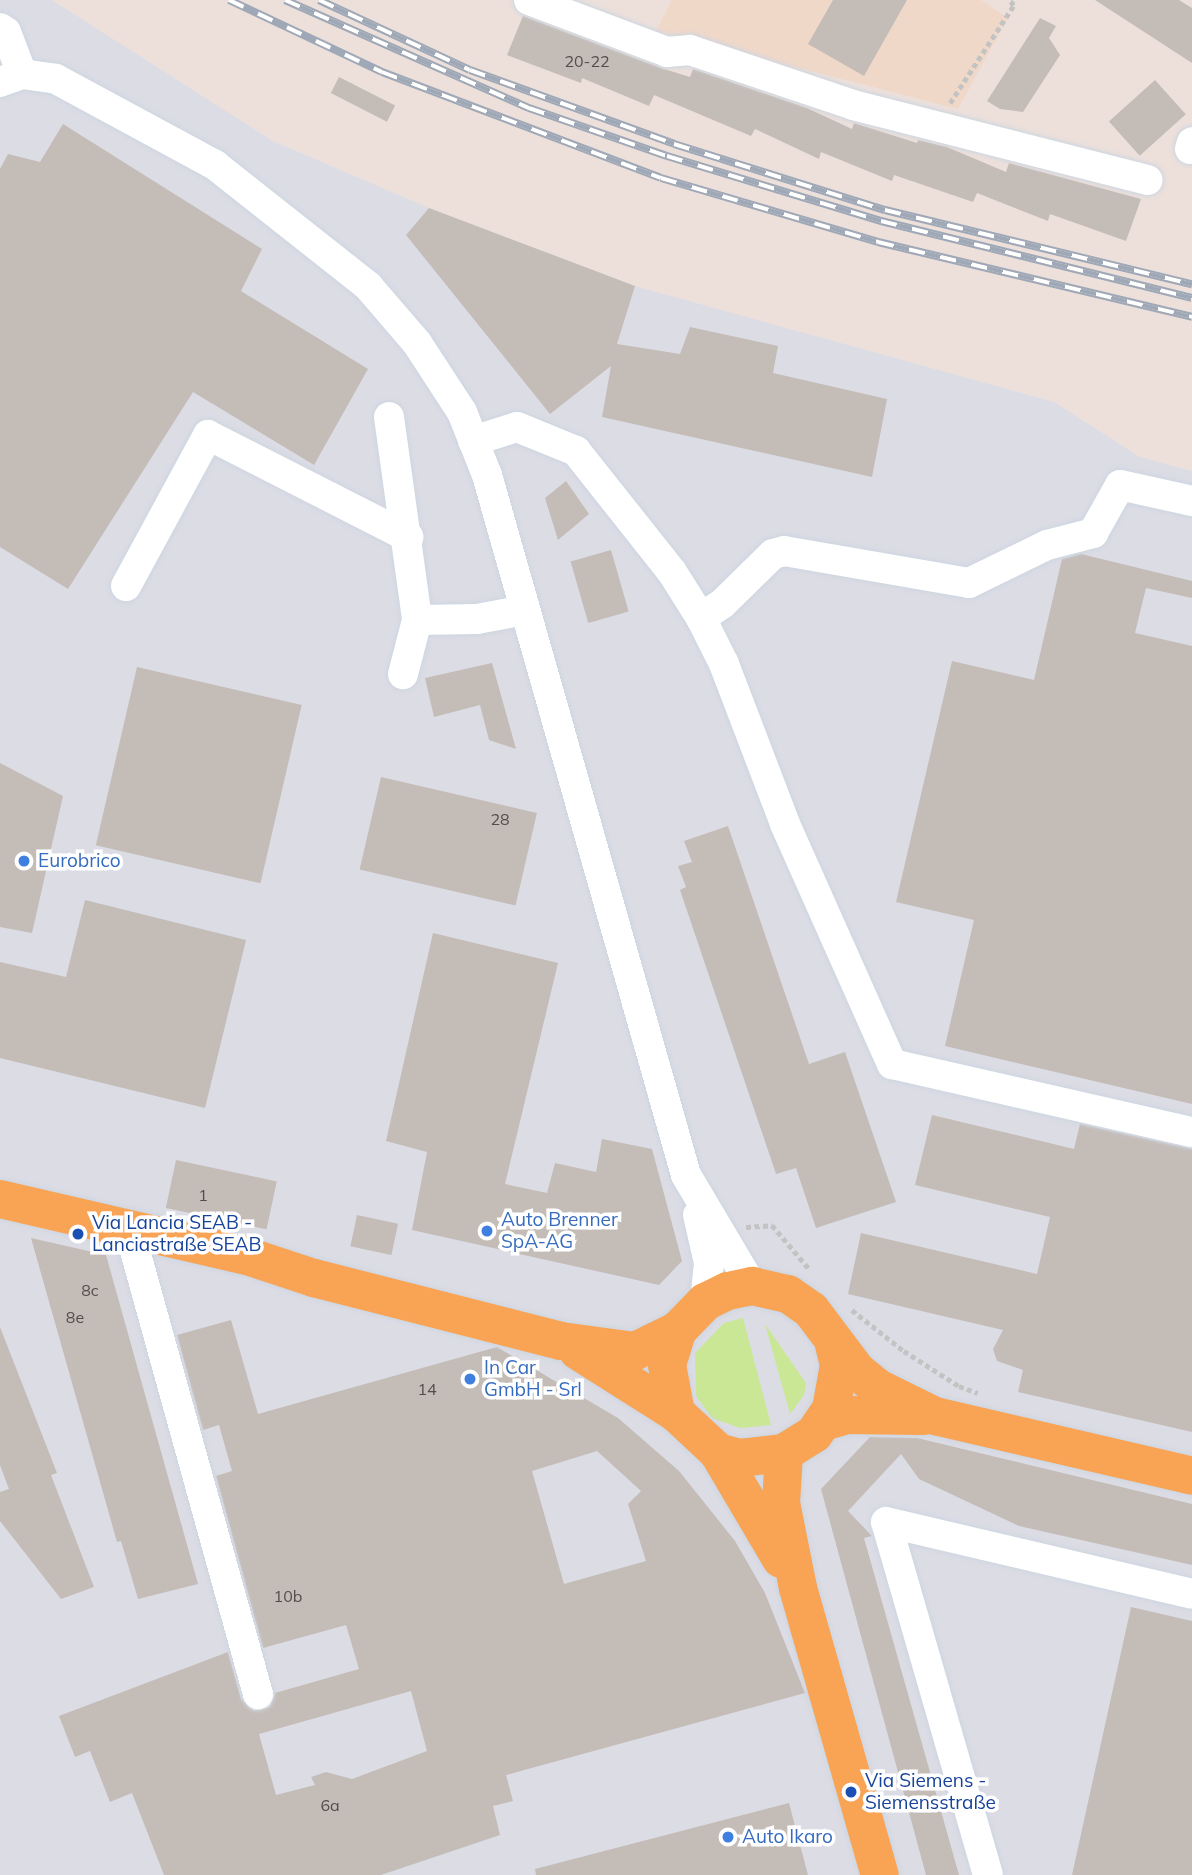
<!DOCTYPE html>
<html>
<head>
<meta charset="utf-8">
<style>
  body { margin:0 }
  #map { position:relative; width:1192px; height:1875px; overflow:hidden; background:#ede0db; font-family:Mulish,sans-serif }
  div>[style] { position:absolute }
  .industrial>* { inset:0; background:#dcdce5 }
  .education>* { inset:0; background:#f0d8c9 }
  .green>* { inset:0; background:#c9e794 }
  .building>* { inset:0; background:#c4bcb7; transform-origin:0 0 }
  .path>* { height:4.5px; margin-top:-2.25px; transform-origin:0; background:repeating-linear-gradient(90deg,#c3c3c3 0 5px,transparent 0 8.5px) }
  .roads { filter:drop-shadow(0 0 2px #cdd6e0) drop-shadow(0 0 2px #cdd6e0) }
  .minor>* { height:30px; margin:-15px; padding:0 15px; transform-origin:15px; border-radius:15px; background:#fff }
  .major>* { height:38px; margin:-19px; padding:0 19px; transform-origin:19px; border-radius:19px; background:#f9a354 }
  .rail>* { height:8px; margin-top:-4px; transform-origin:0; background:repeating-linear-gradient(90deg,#fff 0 16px,#9ea8b6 0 32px); box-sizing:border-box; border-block:2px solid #9ea8b6 }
  .dots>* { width:19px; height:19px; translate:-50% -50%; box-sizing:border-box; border:4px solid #fff; border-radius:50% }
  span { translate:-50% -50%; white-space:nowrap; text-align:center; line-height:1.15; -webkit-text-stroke:7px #fff; paint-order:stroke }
  .number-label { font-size:16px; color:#504e4d }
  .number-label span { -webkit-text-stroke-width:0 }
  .shop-label { font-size:19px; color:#366cbe }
  .left { translate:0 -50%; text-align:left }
  .transit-label { font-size:19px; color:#164399 }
</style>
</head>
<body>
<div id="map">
  <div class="industrial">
    <i style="clip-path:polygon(0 0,52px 0,273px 141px,429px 208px,635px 286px,1054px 402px,1140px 457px,1192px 471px,1192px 1875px,0 1875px)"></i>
  </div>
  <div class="education">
    <i style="clip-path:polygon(672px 0,981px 0,1008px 18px,958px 109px,656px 31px)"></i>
  </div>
  <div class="green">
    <i style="clip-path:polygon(743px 1318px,771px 1425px,740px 1428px,712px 1418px,696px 1396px,695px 1353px,724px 1323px)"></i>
    <i style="clip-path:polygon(765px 1324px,806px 1383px,804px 1395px,790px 1414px)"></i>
  </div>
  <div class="building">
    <i style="clip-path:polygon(833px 0,907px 0,864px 76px,808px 44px)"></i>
    <i style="clip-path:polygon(1095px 0,1179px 0,1192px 8px,1192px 63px)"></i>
    <i style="clip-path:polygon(523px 16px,661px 68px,690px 77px,693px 69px,807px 108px,852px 129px,854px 123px,917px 143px,918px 140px,947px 147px,1006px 172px,1009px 163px,1141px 199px,1126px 241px,1050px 214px,1048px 221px,977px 193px,973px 202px,894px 175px,892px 181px,821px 152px,819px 159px,755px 129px,751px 136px,654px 95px,649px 106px,582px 78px,581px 83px,507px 55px)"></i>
    <i style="clip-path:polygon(1040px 18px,1056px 26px,1049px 38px,1060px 55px,1023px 112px,1000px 109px,987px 101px)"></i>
    <i style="left:339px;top:77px;width:63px;height:18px;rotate:27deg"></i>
    <i style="left:1155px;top:80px;width:46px;height:62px;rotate:48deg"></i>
    <i style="clip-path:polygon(63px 124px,262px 249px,241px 291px,368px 369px,314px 465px,193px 392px,68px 589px,0 547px,0 169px,8px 154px,40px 162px)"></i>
    <i style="clip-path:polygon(429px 208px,635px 286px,617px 344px,680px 354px,690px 327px,778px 346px,773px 373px,887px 399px,872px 477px,602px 417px,611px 366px,550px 414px,406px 235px)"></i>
    <i style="clip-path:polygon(566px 481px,589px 514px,558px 540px,545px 498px)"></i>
    <i style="left:611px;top:550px;width:64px;height:42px;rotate:74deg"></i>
    <i style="clip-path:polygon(1081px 554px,1192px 581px,1192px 598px,1146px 588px,1135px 633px,1192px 646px,1192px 1104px,945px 1046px,974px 920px,896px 902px,952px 661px,1034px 680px,1062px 559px)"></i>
    <i style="clip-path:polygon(492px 663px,516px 749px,489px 740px,480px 705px,434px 717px,425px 678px)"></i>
    <i style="left:137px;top:667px;width:169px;height:183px;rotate:13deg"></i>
    <i style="clip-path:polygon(0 763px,63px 796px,32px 933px,0 927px)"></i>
    <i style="left:381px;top:777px;width:160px;height:95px;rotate:13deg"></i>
    <i style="clip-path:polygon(728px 826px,809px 1064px,845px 1052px,896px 1202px,816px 1228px,796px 1168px,776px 1174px,680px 890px,686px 887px,678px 866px,692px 862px,684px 841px)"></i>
    <i style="clip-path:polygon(85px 900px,246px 940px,205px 1108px,0 1058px,0 962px,66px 977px)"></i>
    <i style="clip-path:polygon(433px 933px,558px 963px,505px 1184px,547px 1193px,555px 1163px,596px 1172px,602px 1139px,652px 1149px,682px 1261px,659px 1285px,412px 1230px,427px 1152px,386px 1141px)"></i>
    <i style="clip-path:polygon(932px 1115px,1074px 1149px,1080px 1124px,1192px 1149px,1192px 1432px,1018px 1392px,1023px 1370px,997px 1361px,993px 1349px,1003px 1330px,848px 1294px,861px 1233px,1037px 1274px,1050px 1217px,915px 1185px)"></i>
    <i style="left:176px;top:1160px;width:103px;height:49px;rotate:12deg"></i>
    <i style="left:357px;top:1215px;width:42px;height:32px;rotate:12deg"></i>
    <i style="clip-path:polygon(31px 1238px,106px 1255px,198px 1584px,138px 1599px,121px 1541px,117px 1542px)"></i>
    <i style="clip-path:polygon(evenodd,231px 1320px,258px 1414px,497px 1347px,618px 1418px,679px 1471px,735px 1541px,765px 1593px,805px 1693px,506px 1775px,513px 1801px,493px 1806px,500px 1835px,381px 1875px,164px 1875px,132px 1793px,110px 1802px,90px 1751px,75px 1757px,59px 1716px,228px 1652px,241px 1699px,254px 1711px,270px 1707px,275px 1693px,359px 1669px,346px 1625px,263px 1648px,216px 1476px,232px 1471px,219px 1425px,203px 1430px,177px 1335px,231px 1320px,597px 1451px,641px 1491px,628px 1504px,646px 1561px,564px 1584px,532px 1471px,597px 1451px,231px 1320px,411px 1691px,427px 1751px,352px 1779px,326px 1772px,311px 1777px,315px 1785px,276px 1795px,259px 1734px,411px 1691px)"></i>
    <i style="clip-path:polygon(0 1327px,57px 1473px,51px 1475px,94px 1587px,61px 1599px,0 1521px,0 1492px,9px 1489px,0 1465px)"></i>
    <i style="clip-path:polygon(870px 1437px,917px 1438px,1192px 1504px,1192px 1565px,1019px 1526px,919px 1479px,901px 1454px,848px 1511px,872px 1536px,864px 1538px,959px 1875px,926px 1875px,821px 1489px)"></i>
    <i style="clip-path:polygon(1131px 1607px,1192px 1621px,1192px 1875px,1072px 1875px)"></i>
    <i style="clip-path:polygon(789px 1803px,808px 1875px,536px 1875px,535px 1869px)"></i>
  </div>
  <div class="path">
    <i style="left:950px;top:103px;width:117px;rotate:-56.9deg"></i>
    <i style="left:1014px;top:5px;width:8px;rotate:-140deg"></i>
    <i style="left:746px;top:1227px;width:26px;rotate:-4deg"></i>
    <i style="left:772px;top:1225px;width:59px;rotate:49.8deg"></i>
    <i style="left:852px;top:1310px;width:66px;rotate:38.3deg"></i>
    <i style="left:904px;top:1351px;width:65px;rotate:32.5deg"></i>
    <i style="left:959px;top:1386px;width:20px;rotate:20deg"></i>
  </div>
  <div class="roads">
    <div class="minor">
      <i style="left:529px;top:0;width:147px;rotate:20.6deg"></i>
      <i style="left:667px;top:52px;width:23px;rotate:-5deg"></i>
      <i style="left:690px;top:50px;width:172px;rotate:18.6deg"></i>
      <i style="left:853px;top:105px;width:304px;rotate:14.3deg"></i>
      <i style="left:0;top:28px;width:7px;rotate:34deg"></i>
      <i style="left:6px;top:32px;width:45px;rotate:69.1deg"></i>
      <i style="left:0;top:82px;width:23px;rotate:-20deg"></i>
      <i style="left:22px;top:74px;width:34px;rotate:8deg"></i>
      <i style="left:56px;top:79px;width:181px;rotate:28.4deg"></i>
      <i style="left:215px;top:165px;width:195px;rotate:38.3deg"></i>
      <i style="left:368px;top:286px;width:75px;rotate:49.3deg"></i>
      <i style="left:417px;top:343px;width:82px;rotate:56.9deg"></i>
      <i style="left:462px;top:412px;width:68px;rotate:68.4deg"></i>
      <i style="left:487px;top:475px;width:728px;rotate:74.13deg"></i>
      <i style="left:686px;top:1175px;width:129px;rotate:59.3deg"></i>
      <i style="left:1190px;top:149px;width:7px;rotate:-74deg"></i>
      <i style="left:389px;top:417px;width:205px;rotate:82.1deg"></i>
      <i style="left:417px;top:620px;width:56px;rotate:104.5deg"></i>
      <i style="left:473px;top:441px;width:46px;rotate:-17.7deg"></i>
      <i style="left:517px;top:427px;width:64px;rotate:22.1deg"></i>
      <i style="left:576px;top:451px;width:154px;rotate:51.6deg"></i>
      <i style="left:672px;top:572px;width:54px;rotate:57.8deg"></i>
      <i style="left:701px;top:618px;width:25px;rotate:-34deg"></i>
      <i style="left:722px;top:604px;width:71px;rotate:-44.4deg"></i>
      <i style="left:773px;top:554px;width:11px;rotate:-15deg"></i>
      <i style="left:784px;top:551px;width:188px;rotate:9.8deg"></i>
      <i style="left:969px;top:583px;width:87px;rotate:-26deg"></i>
      <i style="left:1047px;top:545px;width:48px;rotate:-14.6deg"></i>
      <i style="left:1093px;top:533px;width:55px;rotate:-60.6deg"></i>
      <i style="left:1120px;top:485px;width:74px;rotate:12.5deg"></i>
      <i style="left:126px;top:586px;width:172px;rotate:-61.5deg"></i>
      <i style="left:208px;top:435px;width:225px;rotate:27deg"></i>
      <i style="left:701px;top:618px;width:51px;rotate:63.4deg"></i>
      <i style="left:724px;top:664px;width:171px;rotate:69.1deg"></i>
      <i style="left:785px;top:824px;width:263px;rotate:66deg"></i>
      <i style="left:892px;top:1064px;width:308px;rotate:12.8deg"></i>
      <i style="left:417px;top:620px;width:60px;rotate:-1deg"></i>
      <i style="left:477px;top:619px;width:49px;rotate:-10.6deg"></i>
      <i style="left:698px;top:1215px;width:49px;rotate:77.1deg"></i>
      <i style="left:709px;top:1263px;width:39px;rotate:96deg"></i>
      <i style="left:129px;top:1229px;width:483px;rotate:74.5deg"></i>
      <i style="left:988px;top:1875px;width:367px;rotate:-106.1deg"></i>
      <i style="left:886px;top:1522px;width:314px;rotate:13.2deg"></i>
    </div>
    <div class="major">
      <i style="left:0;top:1199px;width:253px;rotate:13deg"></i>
      <i style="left:247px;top:1256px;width:71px;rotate:18.2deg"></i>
      <i style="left:314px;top:1278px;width:255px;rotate:14.3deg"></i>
      <i style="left:561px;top:1341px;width:75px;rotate:7.7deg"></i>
      <i style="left:635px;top:1351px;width:48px;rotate:-26deg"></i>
      <i style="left:834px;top:1345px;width:21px;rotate:76deg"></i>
      <i style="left:839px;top:1365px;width:45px;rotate:100.3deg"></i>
      <i style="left:831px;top:1409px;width:30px;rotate:124deg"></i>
      <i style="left:814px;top:1434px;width:36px;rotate:148deg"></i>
      <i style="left:784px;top:1453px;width:44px;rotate:173.5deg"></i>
      <i style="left:740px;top:1458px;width:23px;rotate:-165deg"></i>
      <i style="left:718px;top:1452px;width:57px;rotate:-137.1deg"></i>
      <i style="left:676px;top:1413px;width:49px;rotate:-100.6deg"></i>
      <i style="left:667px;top:1365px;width:37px;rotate:-73deg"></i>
      <i style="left:678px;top:1330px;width:39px;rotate:-46deg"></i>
      <i style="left:705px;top:1302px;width:25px;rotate:-26deg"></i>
      <i style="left:728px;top:1291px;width:25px;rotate:-12deg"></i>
      <i style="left:752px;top:1286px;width:37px;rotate:13deg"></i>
      <i style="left:788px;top:1294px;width:28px;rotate:35deg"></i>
      <i style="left:811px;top:1310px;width:76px;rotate:53deg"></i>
      <i style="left:857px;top:1371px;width:27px;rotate:39deg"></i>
      <i style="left:878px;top:1388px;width:64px;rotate:26.2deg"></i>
      <i style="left:935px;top:1416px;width:264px;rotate:13.1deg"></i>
      <i style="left:578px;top:1351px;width:116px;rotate:32.3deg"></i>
      <i style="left:823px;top:1422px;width:25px;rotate:-16deg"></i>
      <i style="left:847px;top:1415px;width:76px;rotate:0.8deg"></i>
      <i style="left:718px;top:1452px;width:124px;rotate:59.5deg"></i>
      <i style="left:784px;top:1453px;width:50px;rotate:93.4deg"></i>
      <i style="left:781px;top:1503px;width:87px;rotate:78.7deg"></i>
      <i style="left:798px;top:1588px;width:298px;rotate:74.1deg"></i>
    </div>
  </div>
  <div class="rail">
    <i style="left:229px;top:0;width:169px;rotate:25.2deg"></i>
    <i style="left:382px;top:72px;width:298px;rotate:20.8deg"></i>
    <i style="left:661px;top:178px;width:226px;rotate:16.4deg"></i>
    <i style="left:878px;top:242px;width:323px;rotate:13.4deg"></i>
    <i style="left:285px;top:0;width:267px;rotate:23.9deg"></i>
    <i style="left:529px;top:108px;width:146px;rotate:19.2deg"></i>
    <i style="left:667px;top:156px;width:224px;rotate:16.9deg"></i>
    <i style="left:881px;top:221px;width:320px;rotate:13.9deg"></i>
    <i style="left:319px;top:0;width:166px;rotate:24.9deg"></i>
    <i style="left:470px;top:70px;width:217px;rotate:19.9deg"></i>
    <i style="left:674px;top:144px;width:221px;rotate:17.4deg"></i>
    <i style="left:885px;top:210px;width:316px;rotate:13.6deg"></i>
  </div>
  <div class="dots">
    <i style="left:24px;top:861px;background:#3f7fe0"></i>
    <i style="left:487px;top:1231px;background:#3f7fe0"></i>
    <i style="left:78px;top:1234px;background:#1a4fb4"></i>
    <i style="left:470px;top:1379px;background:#3f7fe0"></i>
    <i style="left:851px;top:1792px;background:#1a4fb4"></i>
    <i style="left:728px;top:1837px;background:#3f7fe0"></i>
  </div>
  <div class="number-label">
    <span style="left:587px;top:61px">20-22</span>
    <span style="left:500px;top:819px">28</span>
    <span style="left:203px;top:1195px">1</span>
    <span style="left:90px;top:1290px">8c</span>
    <span style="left:75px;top:1317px">8e</span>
    <span style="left:427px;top:1389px">14</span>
    <span style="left:288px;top:1596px">10b</span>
    <span style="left:330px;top:1805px">6a</span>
  </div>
  <div class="shop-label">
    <span class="left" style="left:38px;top:861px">Eurobrico</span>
    <span class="left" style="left:501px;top:1231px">Auto Brenner<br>SpA-AG</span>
    <span class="left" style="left:484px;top:1379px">In Car<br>GmbH - Srl</span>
    <span class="left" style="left:742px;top:1837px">Auto Ikaro</span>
  </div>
  <div class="transit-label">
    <span class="left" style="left:92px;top:1234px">Via Lancia SEAB -<br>Lanciastraße SEAB</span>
    <span class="left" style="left:865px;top:1792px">Via Siemens -<br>Siemensstraße</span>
  </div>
</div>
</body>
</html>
